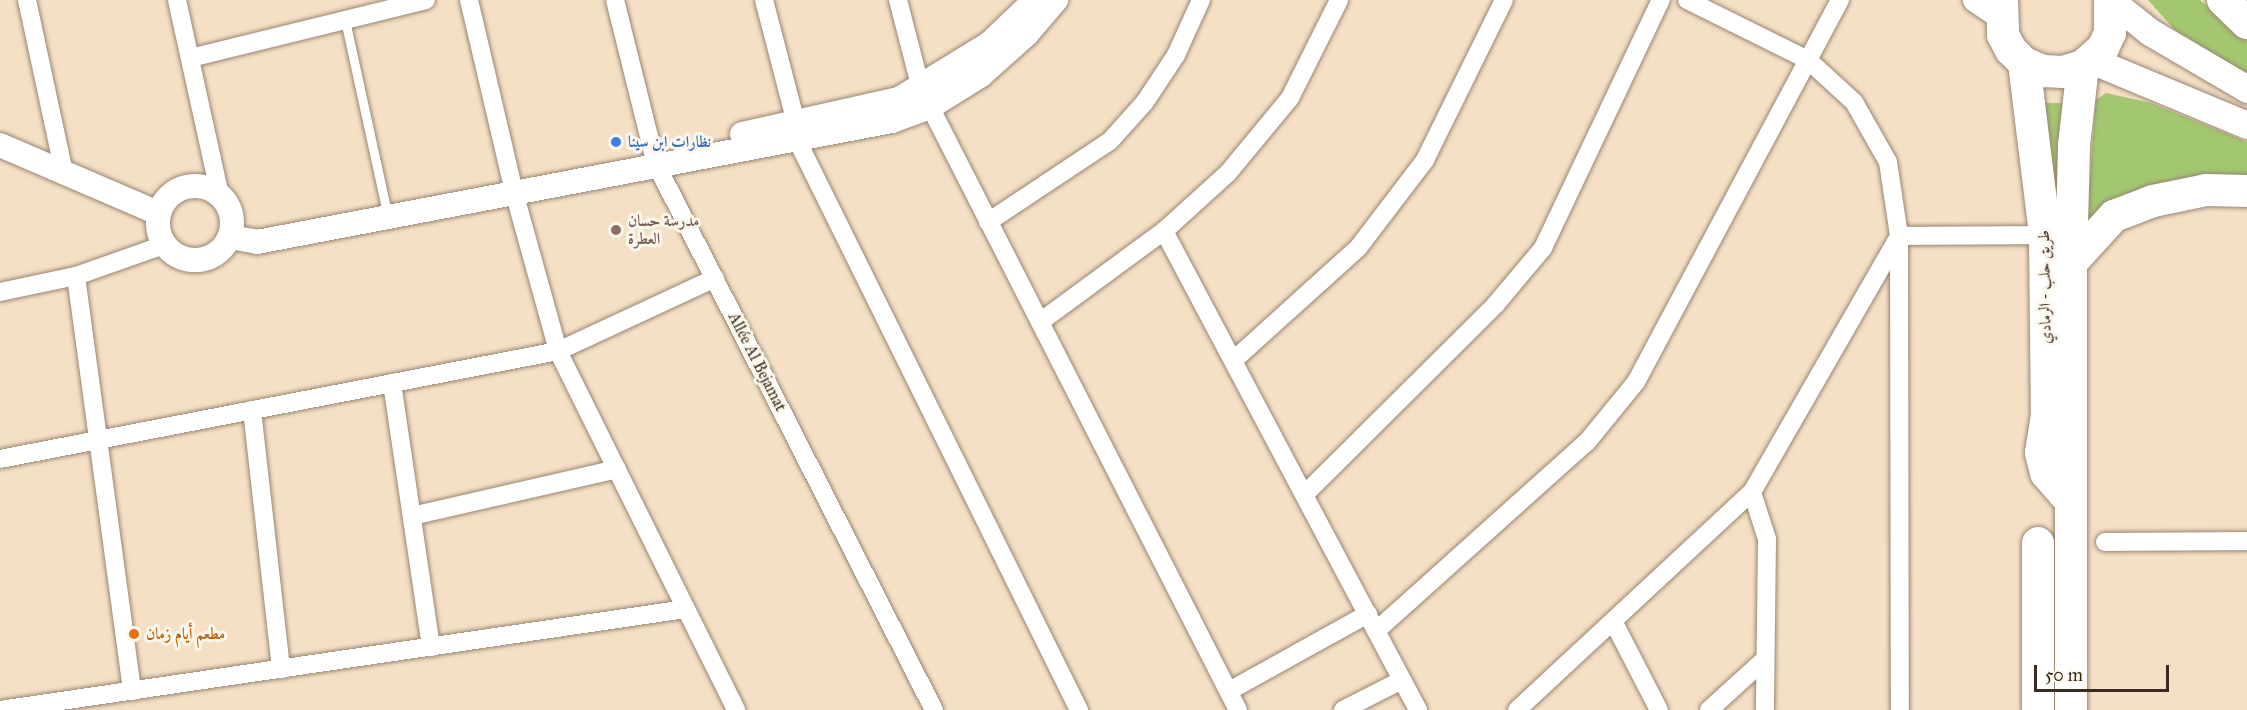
<!DOCTYPE html>
<html>
<head>
<meta charset="utf-8">
<style>
  body { margin:0 }
  #map { position:relative; width:2247px; height:710px; overflow:hidden; background:#f5e0c6; font-family:"IM FELL Great Primer",Amiri,serif }
  div>[style] { position:absolute }
  .green>* { inset:0; background:#a3c770 }
  .roads { filter:drop-shadow(0 0 2px #988572) drop-shadow(0 0 2px #988572) }
  .lane>* { height:9px; margin:-4.5px; padding:0 4.5px; transform-origin:4.5px; border-radius:4.5px; background:#fff }
  .street>* { height:18px; margin:-9px; padding:0 9px; transform-origin:9px; border-radius:9px; background:#fff }
  .secondary>* { height:24px; margin:-12px; padding:0 12px; transform-origin:12px; border-radius:12px; background:#fff }
  .secondary>.ring { margin:-12px; padding:0; box-sizing:content-box; background:none; border:24px solid #fff; border-radius:50% }
  .primary>* { height:27px; margin:-13.5px; padding:0 13.5px; transform-origin:13.5px; border-radius:13.5px; background:#fff }
  .highway>* { height:32px; margin:-16px; padding:0 16px; transform-origin:16px; border-radius:16px; background:#fff }
  .dots>* { width:16px; height:16px; translate:-50% -50%; box-sizing:border-box; border:3px solid #fbf7ec; border-radius:50% }
  span { translate:-50% -50%; white-space:nowrap; text-align:center; line-height:1.15; -webkit-text-stroke:6px #fbf7ec; paint-order:stroke }
  .shop-label { font-size:16px; color:#366cbe; font-weight:700 }
  .left { translate:0 -50%; text-align:left }
  .education-label { font-size:16px; color:#785e54; font-weight:700 }
  .street-label { font-size:16px; color:#3b2a1e }
  .food-label { font-size:16px; color:#c56008; font-weight:700 }
  .scale { position:absolute; left:2034px; top:665px; width:135px; height:27px; box-sizing:border-box; border:3px solid #3b2a1e; border-top:0; padding-left:8px; font-size:18px; line-height:21px; white-space:nowrap; color:#3b2a1e; -webkit-text-stroke:4px #fbf7ec; paint-order:stroke }
</style>
</head>
<body>
<div id="map">
  <div class="green">
    <i style="clip-path:polygon(2148px 0,2200px 0,2247px 41px,2247px 75px,2174px 29px)"></i>
    <i style="clip-path:polygon(2106px 93px,2151px 103px,2247px 142px,2247px 175px,2085px 237px,2096px 100px)"></i>
    <i style="clip-path:polygon(2038px 103px,2066px 103px,2061px 454px)"></i>
  </div>
  <div class="roads">
    <div class="lane">
      <i style="left:345px;top:20px;width:202px;rotate:77.7deg"></i>
    </div>
    <div class="street">
      <i style="left:27px;top:0;width:176px;rotate:77.9deg"></i>
      <i style="left:177px;top:0;width:200px;rotate:77.6deg"></i>
      <i style="left:469px;top:0;width:197px;rotate:76.8deg"></i>
      <i style="left:514px;top:192px;width:165px;rotate:74.5deg"></i>
      <i style="left:558px;top:351px;width:401px;rotate:63.6deg"></i>
      <i style="left:615px;top:0;width:169px;rotate:76deg"></i>
      <i style="left:656px;top:164px;width:613px;rotate:63.02deg"></i>
      <i style="left:764px;top:0;width:127px;rotate:75.4deg"></i>
      <i style="left:898px;top:0;width:92px;rotate:75.5deg"></i>
      <i style="left:921px;top:89px;width:697px;rotate:62.96deg"></i>
      <i style="left:1687px;top:0;width:135px;rotate:26.4deg"></i>
      <i style="left:1808px;top:60px;width:62px;rotate:42.4deg"></i>
      <i style="left:1854px;top:102px;width:69px;rotate:60.5deg"></i>
      <i style="left:1888px;top:162px;width:75px;rotate:81.5deg"></i>
      <i style="left:1899px;top:236px;width:474px;rotate:89.9deg"></i>
      <i style="left:190px;top:58px;width:243px;rotate:-13.8deg"></i>
      <i style="left:797px;top:140px;width:636px;rotate:63.68deg"></i>
      <i style="left:988px;top:222px;width:146px;rotate:-33.6deg"></i>
      <i style="left:1110px;top:141px;width:52px;rotate:-48.1deg"></i>
      <i style="left:1145px;top:102px;width:56px;rotate:-56.6deg"></i>
      <i style="left:1176px;top:55px;width:60px;rotate:-65.6deg"></i>
      <i style="left:1164px;top:231px;width:542px;rotate:62.06deg"></i>
      <i style="left:76px;top:276px;width:419px;rotate:82.3deg"></i>
      <i style="left:0;top:292px;width:78px;rotate:-11.9deg"></i>
      <i style="left:76px;top:276px;width:93px;rotate:-19.4deg"></i>
      <i style="left:1040px;top:322px;width:154px;rotate:-36.3deg"></i>
      <i style="left:1164px;top:231px;width:86px;rotate:-42.2deg"></i>
      <i style="left:1228px;top:173px;width:97px;rotate:-50.4deg"></i>
      <i style="left:1290px;top:98px;width:110px;rotate:-63.4deg"></i>
      <i style="left:1235px;top:359px;width:166px;rotate:-42.1deg"></i>
      <i style="left:1358px;top:248px;width:111px;rotate:-52.7deg"></i>
      <i style="left:1425px;top:160px;width:178px;rotate:-63.7deg"></i>
      <i style="left:392px;top:383px;width:267px;rotate:81.6deg"></i>
      <i style="left:252px;top:410px;width:261px;rotate:83.6deg"></i>
      <i style="left:0;top:459px;width:568px;rotate:-10.95deg"></i>
      <i style="left:558px;top:351px;width:173px;rotate:-24.9deg"></i>
      <i style="left:1752px;top:492px;width:49px;rotate:72.3deg"></i>
      <i style="left:1767px;top:539px;width:171px;rotate:90.7deg"></i>
      <i style="left:1305px;top:494px;width:269px;rotate:-44.8deg"></i>
      <i style="left:1496px;top:304px;width:73px;rotate:-50deg"></i>
      <i style="left:1543px;top:248px;width:275px;rotate:-64.6deg"></i>
      <i style="left:412px;top:516px;width:210px;rotate:-12.9deg"></i>
      <i style="left:2105px;top:542px;width:142px;rotate:-0.4deg"></i>
      <i style="left:1613px;top:621px;width:100px;rotate:62.7deg"></i>
      <i style="left:1376px;top:631px;width:283px;rotate:-41.9deg"></i>
      <i style="left:1587px;top:442px;width:77px;rotate:-50.8deg"></i>
      <i style="left:1636px;top:382px;width:433px;rotate:-61.9deg"></i>
      <i style="left:1229px;top:691px;width:159px;rotate:-29deg"></i>
      <i style="left:0;top:710px;width:693px;rotate:-8.38deg"></i>
      <i style="left:1343px;top:710px;width:66px;rotate:-27deg"></i>
      <i style="left:1517px;top:710px;width:321px;rotate:-42.9deg"></i>
      <i style="left:1752px;top:492px;width:295px;rotate:-60.1deg"></i>
      <i style="left:1899px;top:236px;width:146px;rotate:-0.4deg"></i>
      <i style="left:1709px;top:710px;width:76px;rotate:-42.3deg"></i>
    </div>
    <div class="secondary">
      <i style="left:1975px;top:0;width:30px;rotate:34deg"></i>
      <i style="left:742px;top:134px;width:161px;rotate:-12.6deg"></i>
      <i style="left:899px;top:99px;width:107px;rotate:-31.6deg"></i>
      <i style="left:990px;top:43px;width:62px;rotate:-43.7deg"></i>
      <i style="left:0;top:145px;width:172px;rotate:23.3deg"></i>
      <i class="ring" style="left:158px;top:186px;width:50px;height:50px"></i>
      <i style="left:230px;top:237px;width:27px;rotate:10deg"></i>
      <i style="left:257px;top:242px;width:646px;rotate:-10.79deg"></i>
      <i style="left:892px;top:121px;width:40px;rotate:-20.2deg"></i>
      <i style="left:930px;top:107px;width:59px;rotate:-31.8deg"></i>
      <i style="left:980px;top:76px;width:63px;rotate:-41.8deg"></i>
      <i style="left:1027px;top:34px;width:45px;rotate:-49.5deg"></i>
    </div>
    <div class="primary">
      <i style="left:2110px;top:0;width:51px;rotate:38.7deg"></i>
      <i style="left:2150px;top:32px;width:113px;rotate:30.4deg"></i>
      <i style="left:2091px;top:60px;width:169px;rotate:22.6deg"></i>
    </div>
    <div class="highway">
      <i style="left:2002px;top:0;width:35px;rotate:88deg"></i>
      <i style="left:2003px;top:35px;width:17px;rotate:62deg"></i>
      <i style="left:2011px;top:50px;width:18px;rotate:45deg"></i>
      <i style="left:2024px;top:63px;width:21px;rotate:23deg"></i>
      <i style="left:2043px;top:71px;width:20px;rotate:3deg"></i>
      <i style="left:2063px;top:72px;width:21px;rotate:-17deg"></i>
      <i style="left:2083px;top:66px;width:27px;rotate:-42deg"></i>
      <i style="left:2103px;top:48px;width:17px;rotate:-65deg"></i>
      <i style="left:2110px;top:33px;width:33px;rotate:-90deg"></i>
      <i style="left:2223px;top:0;width:33px;rotate:44deg"></i>
      <i style="left:2024px;top:63px;width:173px;rotate:83deg"></i>
      <i style="left:2045px;top:235px;width:180px;rotate:89.4deg"></i>
      <i style="left:2047px;top:415px;width:38px;rotate:99deg"></i>
      <i style="left:2041px;top:453px;width:21px;rotate:76deg"></i>
      <i style="left:2046px;top:473px;width:38px;rotate:49deg"></i>
      <i style="left:2071px;top:263px;width:64px;rotate:-47.5deg"></i>
      <i style="left:2114px;top:216px;width:42px;rotate:-21deg"></i>
      <i style="left:2153px;top:201px;width:54px;rotate:-11.7deg"></i>
      <i style="left:2206px;top:190px;width:41px;rotate:1.4deg"></i>
      <i style="left:2038px;top:710px;width:167px;rotate:-90deg"></i>
      <i style="left:2071px;top:710px;width:447px;rotate:-90deg"></i>
      <i style="left:2071px;top:263px;width:118px;rotate:-88.5deg"></i>
      <i style="left:2074px;top:145px;width:80px;rotate:-83.5deg"></i>
    </div>
  </div>
  <div class="dots">
    <i style="left:616px;top:142px;background:#3f7fe0"></i>
    <i style="left:616px;top:230px;background:#8d6e63"></i>
    <i style="left:134px;top:634px;background:#e8710a"></i>
  </div>
  <div class="shop-label">
    <span class="left" style="left:628px;top:142px">نظارات ابن سينا</span>
  </div>
  <div class="education-label">
    <span class="left" style="left:628px;top:230px">مدرسة حسان<br>العطرة</span>
  </div>
  <div class="street-label">
    <span style="left:2045px;top:287px;rotate:-91deg">طريق حلب - الرمادي</span>
    <span style="left:757px;top:362px;rotate:63deg">Allée Al Bejamat</span>
  </div>
  <div class="food-label">
    <span class="left" style="left:146px;top:634px">مطعم أيام زمان</span>
  </div>
  <div class="scale">50 m</div>
</div>
</body>
</html>
